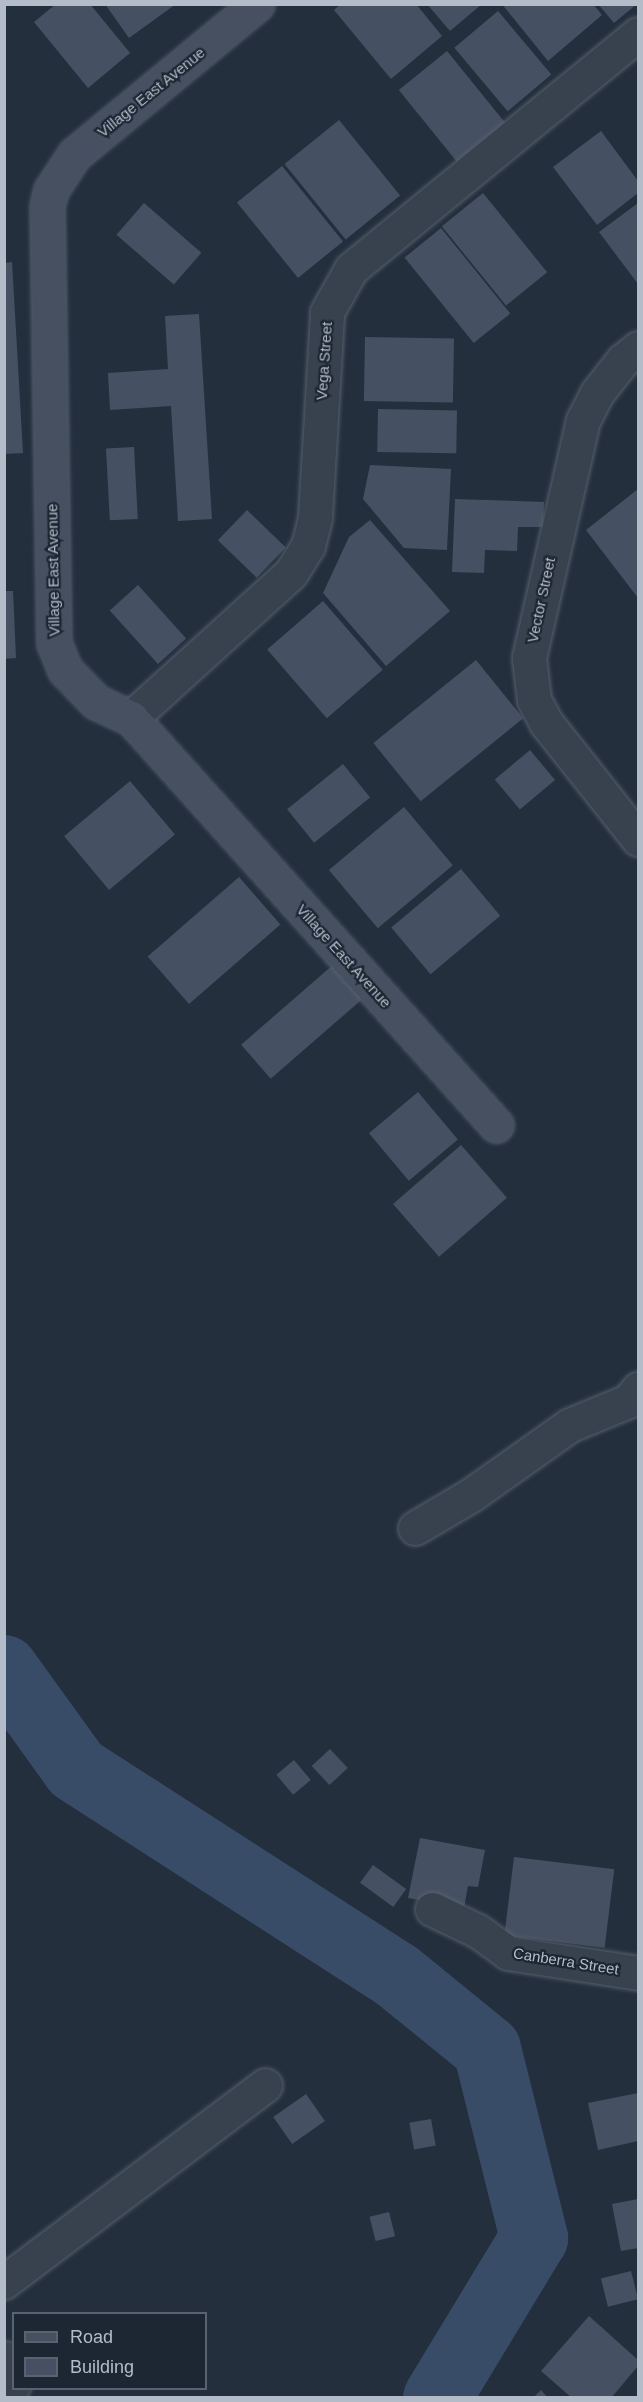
<!DOCTYPE html>
<html>
<head>
<meta charset="utf-8">
<style>
  body { margin:0 }
  #map { position:relative; width:643px; height:2402px; overflow:hidden; background:#242f3e; font-family:Arial,sans-serif }
  div>[style] { position:absolute }
  .river>* { height:68px; margin:-34px; padding:0 34px; transform-origin:34px; border-radius:34px; background:#394c67 }
  .building>* { inset:0; background:#455162; transform-origin:0 0 }
  .roads { filter:drop-shadow(0 0 2px #565f6c) drop-shadow(0 0 2px #565f6c) }
  .street>* { height:33px; margin:-16.5px; padding:0 16.5px; transform-origin:16.5px; border-radius:16.5px; background:#38414e }
  .secondary>* { height:33px; margin:-16.5px; padding:0 16.5px; transform-origin:16.5px; border-radius:16.5px; background:#465061 }
  span { translate:-50% -50%; white-space:nowrap; text-align:center; line-height:1.15; -webkit-text-stroke:4.5px #1d2633; paint-order:stroke }
  .street-label { font-size:15px; color:#b4bcc9 }
  .frame { position:absolute; inset:0; border:6px solid #b4bcc9; pointer-events:none }
  .legend { position:absolute; left:12px; top:2312px; width:195px; height:78px; box-sizing:border-box; background:#1d2633; border:2px solid #59626f; margin:0; padding:8px 10px; list-style:none; font-size:18px; color:#b4bcc9 }
  .legend li { display:flex; align-items:center; gap:12px; height:30px }
  .legend b { width:30px; border:2px solid #59626f }
</style>
</head>
<body>
<div id="map">
  <div class="river">
    <i style="left:4px;top:1669px;width:123px;rotate:54.2deg"></i>
    <i style="left:76px;top:1769px;width:381px;rotate:32.8deg"></i>
    <i style="left:396px;top:1975px;width:117px;rotate:39.1deg"></i>
    <i style="left:487px;top:2049px;width:195px;rotate:76deg"></i>
    <i style="left:534px;top:2238px;width:187px;rotate:121.2deg"></i>
  </div>
  <div class="building">
    <i style="clip-path:polygon(56px 4px,90px 4px,130px 53px,88px 88px,34px 22px)"></i>
    <i style="clip-path:polygon(105px 4px,176px 4px,129px 38px)"></i>
    <i style="clip-path:polygon(341px 4px,416px 4px,442px 36px,391px 79px,334px 10px)"></i>
    <i style="clip-path:polygon(427px 4px,482px 4px,450px 31px)"></i>
    <i style="clip-path:polygon(502px 4px,593px 4px,602px 15px,548px 61px)"></i>
    <i style="clip-path:polygon(598px 4px,637px 4px,614px 23px)"></i>
    <i style="left:498px;top:11px;width:83px;height:57px;rotate:50deg"></i>
    <i style="left:447px;top:51px;width:92px;height:62px;rotate:51deg"></i>
    <i style="left:339px;top:120px;width:97px;height:70px;rotate:51deg"></i>
    <i style="clip-path:polygon(601px 131px,638px 181px,638px 193px,597px 225px,553px 167px)"></i>
    <i style="left:282px;top:166px;width:97px;height:58px;rotate:51deg"></i>
    <i style="left:483px;top:193px;width:102px;height:53px;rotate:51deg"></i>
    <i style="left:144px;top:203px;width:76px;height:42px;rotate:41deg"></i>
    <i style="clip-path:polygon(638px 203px,638px 284px,599px 232px)"></i>
    <i style="left:441px;top:228px;width:110px;height:47px;rotate:51deg"></i>
    <i style="clip-path:polygon(12px 262px,23px 453px,4px 454px,4px 263px)"></i>
    <i style="clip-path:polygon(199px 314px,212px 519px,178px 521px,171px 406px,110px 410px,108px 373px,168px 369px,165px 316px)"></i>
    <i style="left:365px;top:337px;width:89px;height:64px;rotate:1deg"></i>
    <i style="left:378px;top:409px;width:79px;height:43px;rotate:1deg"></i>
    <i style="left:134px;top:447px;width:72px;height:28px;rotate:87deg"></i>
    <i style="clip-path:polygon(370px 465px,451px 469px,447px 550px,404px 548px,363px 499px)"></i>
    <i style="clip-path:polygon(638px 489px,638px 598px,586px 530px)"></i>
    <i style="clip-path:polygon(455px 499px,544px 502px,543px 527px,518px 527px,517px 551px,485px 550px,484px 573px,452px 572px)"></i>
    <i style="left:247px;top:510px;width:54px;height:42px;rotate:44deg"></i>
    <i style="clip-path:polygon(370px 520px,450px 611px,386px 666px,323px 593px,349px 537px)"></i>
    <i style="left:138px;top:585px;width:72px;height:38px;rotate:48deg"></i>
    <i style="clip-path:polygon(4px 591px,13px 591px,16px 658px,4px 659px)"></i>
    <i style="left:323px;top:601px;width:91px;height:74px;rotate:49deg"></i>
    <i style="left:476px;top:660px;width:75px;height:132px;rotate:51deg"></i>
    <i style="left:530px;top:750px;width:39px;height:46px;rotate:50deg"></i>
    <i style="left:343px;top:764px;width:43px;height:72px;rotate:51deg"></i>
    <i style="left:130px;top:781px;width:70px;height:86px;rotate:50deg"></i>
    <i style="left:404px;top:807px;width:76px;height:98px;rotate:50deg"></i>
    <i style="left:461px;top:869px;width:61px;height:91px;rotate:50deg"></i>
    <i style="left:239px;top:877px;width:63px;height:121px;rotate:49deg"></i>
    <i style="left:334px;top:964px;width:45px;height:123px;rotate:49deg"></i>
    <i style="left:418px;top:1092px;width:62px;height:64px;rotate:50deg"></i>
    <i style="left:461px;top:1145px;width:70px;height:90px;rotate:49deg"></i>
    <i style="left:330px;top:1749px;width:26px;height:25px;rotate:47deg"></i>
    <i style="left:294px;top:1760px;width:26px;height:23px;rotate:50deg"></i>
    <i style="clip-path:polygon(420px 1838px,485px 1850px,478px 1887px,468px 1886px,464px 1908px,408px 1898px)"></i>
    <i style="left:514px;top:1857px;width:101px;height:79px;rotate:7deg"></i>
    <i style="left:373px;top:1865px;width:41px;height:22px;rotate:36deg"></i>
    <i style="clip-path:polygon(638px 2093px,638px 2141px,598px 2150px,588px 2103px)"></i>
    <i style="left:306px;top:2094px;width:33px;height:40px;rotate:55deg"></i>
    <i style="left:431px;top:2119px;width:27px;height:22px;rotate:80deg"></i>
    <i style="clip-path:polygon(638px 2199px,638px 2248px,621px 2251px,612px 2204px)"></i>
    <i style="left:389px;top:2212px;width:25px;height:20px;rotate:76deg"></i>
    <i style="left:631px;top:2271px;width:29px;height:31px;rotate:76deg"></i>
    <i style="clip-path:polygon(589px 2316px,638px 2360px,638px 2366px,611px 2398px,572px 2398px,541px 2371px)"></i>
    <i style="clip-path:polygon(541px 2390px,548px 2398px,533px 2398px)"></i>
  </div>
  <div class="roads">
    <div class="street">
      <i style="left:638px;top:348px;width:19px;rotate:141deg"></i>
      <i style="left:623px;top:360px;width:42px;rotate:128.2deg"></i>
      <i style="left:597px;top:393px;width:30px;rotate:117deg"></i>
      <i style="left:583px;top:420px;width:244px;rotate:102.8deg"></i>
      <i style="left:529px;top:658px;width:42px;rotate:83.2deg"></i>
      <i style="left:534px;top:700px;width:27px;rotate:62deg"></i>
      <i style="left:547px;top:724px;width:147px;rotate:51.6deg"></i>
      <i style="left:131px;top:718px;width:216px;rotate:-42.2deg"></i>
      <i style="left:291px;top:573px;width:32px;rotate:-58deg"></i>
      <i style="left:308px;top:546px;width:30px;rotate:-76deg"></i>
      <i style="left:315px;top:517px;width:205px;rotate:-86.6deg"></i>
      <i style="left:327px;top:312px;width:49px;rotate:-60.8deg"></i>
      <i style="left:351px;top:269px;width:371px;rotate:-39.3deg"></i>
      <i style="left:415px;top:1528px;width:65px;rotate:-30.5deg"></i>
      <i style="left:471px;top:1495px;width:121px;rotate:-35.3deg"></i>
      <i style="left:570px;top:1425px;width:63px;rotate:-22.5deg"></i>
      <i style="left:628px;top:1401px;width:16px;rotate:-50deg"></i>
      <i style="left:432px;top:1909px;width:51px;rotate:25.6deg"></i>
      <i style="left:478px;top:1931px;width:37px;rotate:36deg"></i>
      <i style="left:508px;top:1953px;width:132px;rotate:8.7deg"></i>
      <i style="left:4px;top:2282px;width:327px;rotate:-37deg"></i>
      <i style="left:4px;top:2358px;width:28px;rotate:69deg"></i>
    </div>
    <div class="secondary">
      <i style="left:257px;top:4px;width:237px;rotate:140.5deg"></i>
      <i style="left:74px;top:155px;width:42px;rotate:123.3deg"></i>
      <i style="left:51px;top:190px;width:16px;rotate:104deg"></i>
      <i style="left:47px;top:206px;width:437px;rotate:89.1deg"></i>
      <i style="left:54px;top:643px;width:29px;rotate:68deg"></i>
      <i style="left:65px;top:670px;width:45px;rotate:45.9deg"></i>
      <i style="left:96px;top:702px;width:38px;rotate:25deg"></i>
      <i style="left:131px;top:718px;width:547px;rotate:48.11deg"></i>
    </div>
  </div>
  <div class="street-label">
    <span style="left:151px;top:92px;rotate:-39deg">Village East Avenue</span>
    <span style="left:324px;top:361px;rotate:-86deg">Vega Street</span>
    <span style="left:53px;top:570px;rotate:-91deg">Village East Avenue</span>
    <span style="left:541px;top:600px;rotate:-78deg">Vector Street</span>
    <span style="left:344px;top:956px;rotate:48deg">Village East Avenue</span>
    <span style="left:566px;top:1961px;rotate:9deg">Canberra Street</span>
  </div>
  <div class="frame"></div>
  <ul class="legend">
  <li><b style="height:8px;background:#465061"></b>Road</li>
  <li><b style="height:16px;background:#455162"></b>Building</li>
  </ul>
</div>
</body>
</html>
